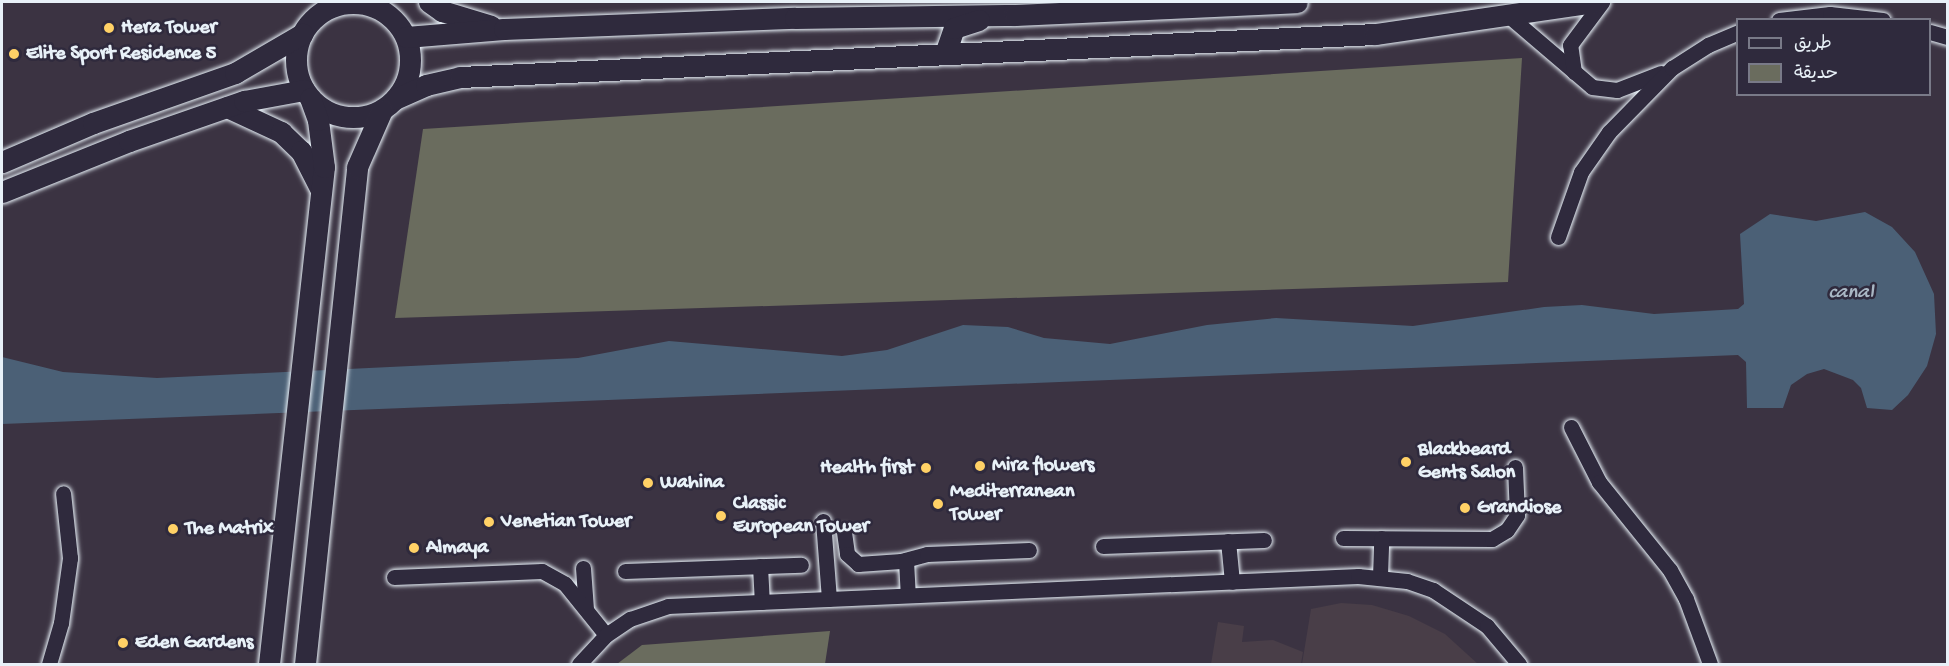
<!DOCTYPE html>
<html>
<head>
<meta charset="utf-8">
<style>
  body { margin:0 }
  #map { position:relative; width:1949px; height:666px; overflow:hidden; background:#3b3342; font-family:"Gochi Hand","Playpen Sans Arabic",sans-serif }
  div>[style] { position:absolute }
  .built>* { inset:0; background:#493e48 }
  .green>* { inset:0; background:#6a6c5e }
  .water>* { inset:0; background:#4b6076 }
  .roads { filter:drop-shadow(0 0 2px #e8f1f8) drop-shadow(0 0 2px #e8f1f8) }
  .street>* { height:15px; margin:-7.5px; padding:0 7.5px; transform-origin:7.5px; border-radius:7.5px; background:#2f2a3d }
  .secondary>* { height:21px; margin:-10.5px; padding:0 10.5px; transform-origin:10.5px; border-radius:10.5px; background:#2f2a3d }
  .secondary>.ring { margin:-10.5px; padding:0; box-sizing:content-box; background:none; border:21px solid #2f2a3d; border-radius:50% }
  .dots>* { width:16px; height:16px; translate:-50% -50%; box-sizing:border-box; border:3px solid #2f2a3d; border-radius:50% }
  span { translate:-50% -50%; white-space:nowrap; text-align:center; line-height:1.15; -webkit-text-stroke:5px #2f2a3d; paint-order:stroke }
  .poi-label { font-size:20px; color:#e8f1f8; font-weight:700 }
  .left { translate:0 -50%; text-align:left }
  .right { translate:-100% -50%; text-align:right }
  .water-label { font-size:21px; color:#a9b7c4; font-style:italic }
  .frame { position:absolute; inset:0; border:3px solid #e8f1f8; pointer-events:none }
  .legend { position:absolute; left:1736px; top:18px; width:195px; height:78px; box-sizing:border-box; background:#2f2a3d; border:2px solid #797a88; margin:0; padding:8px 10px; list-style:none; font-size:18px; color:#e8f1f8 }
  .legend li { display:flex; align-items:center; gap:12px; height:30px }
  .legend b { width:30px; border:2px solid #797a88 }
</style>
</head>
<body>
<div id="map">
  <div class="built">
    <i style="clip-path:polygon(1341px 603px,1372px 605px,1409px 616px,1445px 634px,1478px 664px,1302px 664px,1311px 609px)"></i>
    <i style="clip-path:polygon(1218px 622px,1244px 626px,1242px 642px,1273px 640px,1303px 652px,1301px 664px,1211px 664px)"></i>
  </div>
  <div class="green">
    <i style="clip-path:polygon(1522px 58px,1508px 282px,395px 318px,423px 129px)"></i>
    <i style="clip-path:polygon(830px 631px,825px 664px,617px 664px,642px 645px)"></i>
  </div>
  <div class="water">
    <i style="clip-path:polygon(1865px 212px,1892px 227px,1915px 252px,1934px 294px,1936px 334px,1927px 366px,1908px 395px,1892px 410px,1867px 408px,1861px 388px,1853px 380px,1824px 369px,1807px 374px,1791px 385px,1783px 408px,1747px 408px,1746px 362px,1738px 355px,2px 424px,2px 357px,63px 372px,157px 378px,578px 358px,669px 341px,842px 356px,887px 350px,963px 325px,1008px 327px,1044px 338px,1110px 344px,1207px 325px,1276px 318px,1413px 326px,1544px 307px,1582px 305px,1654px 314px,1738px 309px,1744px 304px,1740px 234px,1770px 214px,1816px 221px)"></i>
  </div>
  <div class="roads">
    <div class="street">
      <i style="left:1509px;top:16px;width:109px;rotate:40.5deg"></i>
      <i style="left:1592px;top:87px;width:25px;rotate:7deg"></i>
      <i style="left:1617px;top:90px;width:47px;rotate:-21.1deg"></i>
      <i style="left:1779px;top:20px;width:51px;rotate:-6.7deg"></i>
      <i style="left:1830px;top:14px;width:53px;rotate:6.5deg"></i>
      <i style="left:1930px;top:32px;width:19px;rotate:16deg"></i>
      <i style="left:1574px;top:72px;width:27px;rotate:-98deg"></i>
      <i style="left:1570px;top:45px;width:54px;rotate:-53.3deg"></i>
      <i style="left:1558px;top:237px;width:69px;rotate:-70.5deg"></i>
      <i style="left:1581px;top:172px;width:49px;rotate:-55deg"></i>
      <i style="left:1609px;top:132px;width:90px;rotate:-45.5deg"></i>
      <i style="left:1672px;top:68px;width:43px;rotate:-32.6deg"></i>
      <i style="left:1708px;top:45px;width:33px;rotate:-23deg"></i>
      <i style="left:1571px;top:427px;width:62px;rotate:63deg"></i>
      <i style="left:1599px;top:482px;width:113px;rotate:51.1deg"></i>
      <i style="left:1670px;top:570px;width:33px;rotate:61deg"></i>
      <i style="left:1686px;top:599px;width:69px;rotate:69.7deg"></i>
      <i style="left:823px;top:521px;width:78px;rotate:85.6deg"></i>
      <i style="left:844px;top:532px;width:22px;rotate:82deg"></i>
      <i style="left:847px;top:554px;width:15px;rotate:42deg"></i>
      <i style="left:858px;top:564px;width:43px;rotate:-4deg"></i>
      <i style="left:901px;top:561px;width:27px;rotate:-15deg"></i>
      <i style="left:927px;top:554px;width:102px;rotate:-2.2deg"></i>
      <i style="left:1343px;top:538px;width:149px;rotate:0.4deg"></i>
      <i style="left:1492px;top:539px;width:17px;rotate:-31deg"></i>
      <i style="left:1507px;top:530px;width:18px;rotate:-56deg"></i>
      <i style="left:1517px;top:515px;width:48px;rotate:-92.4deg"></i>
      <i style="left:1228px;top:541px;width:41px;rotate:84.4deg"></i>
      <i style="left:1103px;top:546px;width:161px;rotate:-2.1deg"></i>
      <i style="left:906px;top:560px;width:35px;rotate:87deg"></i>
      <i style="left:760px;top:566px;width:36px;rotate:87deg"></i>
      <i style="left:583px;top:568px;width:41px;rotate:85.8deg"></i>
      <i style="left:625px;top:571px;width:176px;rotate:-2deg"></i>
      <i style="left:1380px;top:576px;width:38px;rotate:-88deg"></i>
      <i style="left:394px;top:577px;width:148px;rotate:-2.3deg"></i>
      <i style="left:542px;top:571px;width:26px;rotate:29deg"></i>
      <i style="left:565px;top:584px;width:65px;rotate:51.2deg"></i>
      <i style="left:49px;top:664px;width:43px;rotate:-73.7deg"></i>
      <i style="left:61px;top:623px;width:66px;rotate:-82.1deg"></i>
      <i style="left:70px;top:558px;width:65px;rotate:-96.1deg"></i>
      <i style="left:579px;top:664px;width:40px;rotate:-47deg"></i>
      <i style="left:606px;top:635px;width:29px;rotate:-34deg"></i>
      <i style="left:630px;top:619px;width:40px;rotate:-18.9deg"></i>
      <i style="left:668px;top:606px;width:691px;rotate:-2.49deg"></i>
      <i style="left:1358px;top:576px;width:49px;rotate:5.8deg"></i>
      <i style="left:1407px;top:581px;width:28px;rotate:19deg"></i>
      <i style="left:1433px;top:590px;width:65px;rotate:33.7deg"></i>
      <i style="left:1487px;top:626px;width:50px;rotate:49.9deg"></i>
    </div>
    <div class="secondary">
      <i style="left:429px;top:2px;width:16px;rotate:35deg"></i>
      <i style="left:442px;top:11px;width:51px;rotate:17deg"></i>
      <i class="ring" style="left:296px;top:3px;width:93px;height:93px"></i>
      <i style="left:406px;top:37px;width:98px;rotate:-4.7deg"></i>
      <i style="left:504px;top:29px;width:291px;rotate:-2.2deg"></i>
      <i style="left:795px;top:18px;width:220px;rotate:-0.8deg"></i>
      <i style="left:1015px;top:15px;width:282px;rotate:-2.6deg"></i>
      <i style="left:946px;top:51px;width:24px;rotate:-71deg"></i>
      <i style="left:954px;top:28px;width:26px;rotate:-18deg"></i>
      <i style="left:395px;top:99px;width:34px;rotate:-24deg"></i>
      <i style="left:426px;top:85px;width:35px;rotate:-13deg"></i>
      <i style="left:460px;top:77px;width:916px;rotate:-2.69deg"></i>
      <i style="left:1375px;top:34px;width:221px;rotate:-8.3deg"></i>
      <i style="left:227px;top:107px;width:60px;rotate:24.8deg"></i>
      <i style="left:281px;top:132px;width:28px;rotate:44deg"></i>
      <i style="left:301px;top:151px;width:44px;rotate:62.9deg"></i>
      <i style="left:2px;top:162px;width:99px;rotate:-23.2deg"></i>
      <i style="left:93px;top:123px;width:151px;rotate:-19.4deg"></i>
      <i style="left:235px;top:73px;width:78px;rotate:-30.2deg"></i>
      <i style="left:2px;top:192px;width:137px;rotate:-21.9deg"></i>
      <i style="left:129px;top:141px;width:122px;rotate:-19.2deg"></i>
      <i style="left:244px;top:101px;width:61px;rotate:-10.4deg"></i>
      <i style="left:269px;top:664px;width:500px;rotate:-83.69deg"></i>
      <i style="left:324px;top:167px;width:47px;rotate:-97.3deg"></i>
      <i style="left:318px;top:120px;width:23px;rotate:-110deg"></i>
      <i style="left:305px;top:664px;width:500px;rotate:-84deg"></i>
      <i style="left:357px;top:167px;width:62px;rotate:-66.3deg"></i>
    </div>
  </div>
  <div class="dots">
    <i style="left:109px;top:28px;background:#ffd166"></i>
    <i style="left:14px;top:54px;background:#ffd166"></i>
    <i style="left:1406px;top:462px;background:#ffd166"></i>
    <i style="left:980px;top:466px;background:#ffd166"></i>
    <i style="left:926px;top:468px;background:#ffd166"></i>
    <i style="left:648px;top:483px;background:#ffd166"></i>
    <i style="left:938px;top:504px;background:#ffd166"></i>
    <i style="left:1465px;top:508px;background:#ffd166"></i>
    <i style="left:721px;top:516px;background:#ffd166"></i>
    <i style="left:489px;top:522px;background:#ffd166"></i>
    <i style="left:173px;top:529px;background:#ffd166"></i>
    <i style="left:414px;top:548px;background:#ffd166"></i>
    <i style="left:123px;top:643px;background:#ffd166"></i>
  </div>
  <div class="poi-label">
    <span class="left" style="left:121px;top:28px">Hera Tower</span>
    <span class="left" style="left:26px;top:54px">Elite Sport Residence 5</span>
    <span class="left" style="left:1418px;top:462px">Blackbeard<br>Gents Salon</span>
    <span class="left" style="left:992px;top:466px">Mira flowers</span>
    <span class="right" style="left:914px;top:468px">Health first</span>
    <span class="left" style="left:660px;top:483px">Wahina</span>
    <span class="left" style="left:950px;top:504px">Mediterranean<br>Tower</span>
    <span class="left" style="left:733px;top:516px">Classic<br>European Tower</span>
    <span class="left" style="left:1477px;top:508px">Grandiose</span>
    <span class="left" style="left:501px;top:522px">Venetian Tower</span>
    <span class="left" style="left:185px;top:529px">The Matrix</span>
    <span class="left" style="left:426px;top:548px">Almaya</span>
    <span class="left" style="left:135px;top:643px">Eden Gardens</span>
  </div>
  <div class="water-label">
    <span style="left:1851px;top:294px">canal</span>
  </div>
  <div class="frame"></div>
  <ul class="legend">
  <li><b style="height:8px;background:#2f2a3d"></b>طريق</li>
  <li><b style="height:16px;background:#6a6c5e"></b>حديقة</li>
  </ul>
</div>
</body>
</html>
